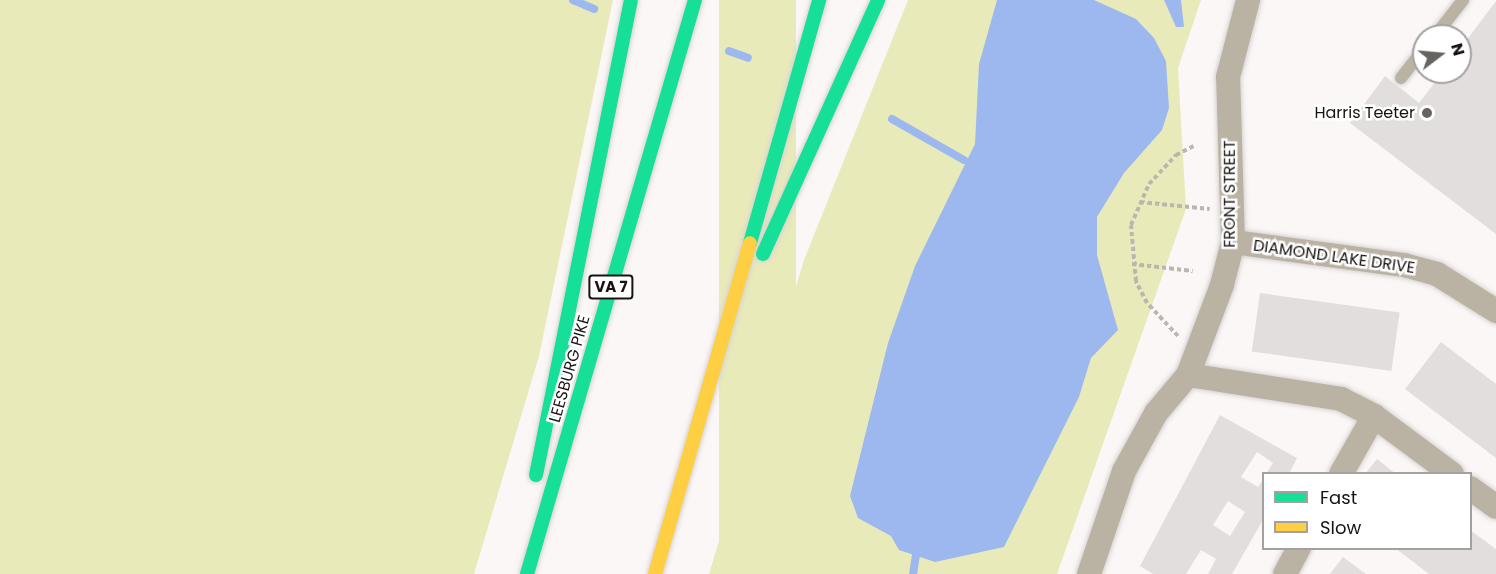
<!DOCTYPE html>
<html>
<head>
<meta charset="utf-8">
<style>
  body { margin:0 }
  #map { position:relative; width:1496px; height:574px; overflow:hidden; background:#fbf7f6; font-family:Poppins,sans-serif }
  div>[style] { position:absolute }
  .green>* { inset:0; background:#e9eaba; transform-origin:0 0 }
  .water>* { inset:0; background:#9db8ef }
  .stream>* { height:8px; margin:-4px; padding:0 4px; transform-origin:4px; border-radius:4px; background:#9db8ef }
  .building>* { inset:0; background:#e2dede; transform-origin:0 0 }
  .path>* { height:4px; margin-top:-2px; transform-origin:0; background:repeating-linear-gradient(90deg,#bcb6ae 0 4.5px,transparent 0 7.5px) }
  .roads { filter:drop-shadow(0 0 2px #d6d3d2) drop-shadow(0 0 2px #d6d3d2) }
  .lane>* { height:12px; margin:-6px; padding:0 6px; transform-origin:6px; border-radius:6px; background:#bab3a4 }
  .street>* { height:24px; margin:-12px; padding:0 12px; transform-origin:12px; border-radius:12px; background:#bab3a4 }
  .fast>* { height:14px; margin:-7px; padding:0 7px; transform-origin:7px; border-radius:7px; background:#16e098 }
  .slow>* { height:14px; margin:-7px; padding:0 7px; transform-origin:7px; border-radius:7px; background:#ffcf43 }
  .dots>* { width:16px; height:16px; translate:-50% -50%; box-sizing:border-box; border:3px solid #fff; border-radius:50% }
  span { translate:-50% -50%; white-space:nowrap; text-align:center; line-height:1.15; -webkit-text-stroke:5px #fff; paint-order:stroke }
  .shield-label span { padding:2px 4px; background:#fff; border:2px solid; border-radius:4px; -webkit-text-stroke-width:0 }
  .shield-label { font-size:15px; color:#181312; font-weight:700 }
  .poi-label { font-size:16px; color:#181312 }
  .right { translate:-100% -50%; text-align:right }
  .street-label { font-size:16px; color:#181312 }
  .legend { position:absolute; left:1262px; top:472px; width:210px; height:78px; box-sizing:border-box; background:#fff; border:2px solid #a3a1a0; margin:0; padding:8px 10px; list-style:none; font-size:18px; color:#181312 }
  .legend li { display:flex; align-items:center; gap:12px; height:30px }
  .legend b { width:30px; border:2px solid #a3a1a0 }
  .north { position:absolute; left:1412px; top:24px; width:60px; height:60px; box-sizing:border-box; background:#fff; border:2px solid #a3a1a0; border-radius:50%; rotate:74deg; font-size:16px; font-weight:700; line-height:24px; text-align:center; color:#181312 }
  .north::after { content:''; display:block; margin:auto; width:21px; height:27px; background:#676362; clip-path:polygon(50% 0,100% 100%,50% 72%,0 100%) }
</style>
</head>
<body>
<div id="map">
  <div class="green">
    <i style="clip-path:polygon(0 0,613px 0,539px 356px,474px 574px,0 574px)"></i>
    <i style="left:719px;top:0;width:77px;height:597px"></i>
    <i style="clip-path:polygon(908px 0,1201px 0,1178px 68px,1186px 209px,1057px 574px,709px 574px,804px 260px)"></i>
  </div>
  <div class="water">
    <i style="clip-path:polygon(997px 0,1094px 0,1136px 19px,1154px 38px,1166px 61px,1169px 108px,1162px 130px,1124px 173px,1097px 217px,1097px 255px,1118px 330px,1091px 358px,1079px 397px,1004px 547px,935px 562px,899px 550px,891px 536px,858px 518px,850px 496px,888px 343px,915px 266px,975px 144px,979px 64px)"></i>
    <i style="clip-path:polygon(1164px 0,1181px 0,1184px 27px,1176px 27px)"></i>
  </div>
  <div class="stream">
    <i style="left:573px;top:0;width:23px;rotate:23deg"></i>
    <i style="left:729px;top:51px;width:20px;rotate:20deg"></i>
    <i style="left:892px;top:119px;width:83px;rotate:29.7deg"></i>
    <i style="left:913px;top:574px;width:19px;rotate:-81deg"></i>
  </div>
  <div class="building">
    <i style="clip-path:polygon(1496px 1px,1496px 234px,1350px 123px,1385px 76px,1419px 103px,1443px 72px,1460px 72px,1460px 49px)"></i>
    <i style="left:1260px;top:293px;width:141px;height:59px;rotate:8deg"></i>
    <i style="clip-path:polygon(1441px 342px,1496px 384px,1496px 458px,1405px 389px)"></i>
    <i style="clip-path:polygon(evenodd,1220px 415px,1297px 458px,1289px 474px,1266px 474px,1273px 463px,1257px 452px,1241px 477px,1258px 487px,1264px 478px,1264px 518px,1232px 574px,1208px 574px,1216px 559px,1201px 550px,1186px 574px,1153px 574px,1140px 566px,1220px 415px,1228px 501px,1245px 512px,1230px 536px,1213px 525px,1228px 501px)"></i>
    <i style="clip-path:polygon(1377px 459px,1396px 474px,1365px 474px)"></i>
    <i style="clip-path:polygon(1470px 530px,1496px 549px,1496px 574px,1429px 574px,1395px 548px,1470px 548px)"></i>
    <i style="clip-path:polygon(1343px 557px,1366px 574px,1330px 574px)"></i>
  </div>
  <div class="path">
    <i style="left:1140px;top:202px;width:70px;rotate:5.7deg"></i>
    <i style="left:1132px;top:264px;width:61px;rotate:6.5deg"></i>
    <i style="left:1178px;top:336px;width:45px;rotate:-133.2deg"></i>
    <i style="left:1147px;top:303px;width:25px;rotate:-117deg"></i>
    <i style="left:1136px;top:281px;width:56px;rotate:-95.1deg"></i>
    <i style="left:1131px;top:225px;width:45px;rotate:-66.3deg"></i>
    <i style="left:1149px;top:184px;width:40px;rotate:-47deg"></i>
    <i style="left:1176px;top:155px;width:22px;rotate:-27deg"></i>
  </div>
  <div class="roads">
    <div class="lane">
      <i style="left:1435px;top:36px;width:46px;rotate:-52.1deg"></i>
      <i style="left:1401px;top:78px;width:37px;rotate:-52deg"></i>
    </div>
    <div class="street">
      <i style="left:1233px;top:242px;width:173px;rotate:7.7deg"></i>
      <i style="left:1404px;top:265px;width:34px;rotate:15deg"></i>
      <i style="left:1437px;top:274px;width:70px;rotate:32.1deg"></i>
      <i style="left:1188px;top:375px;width:155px;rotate:8.9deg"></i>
      <i style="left:1341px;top:399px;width:37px;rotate:27deg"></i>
      <i style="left:1374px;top:416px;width:97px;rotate:36.6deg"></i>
      <i style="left:1341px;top:474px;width:67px;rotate:-60.4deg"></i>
      <i style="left:1470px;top:488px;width:32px;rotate:36deg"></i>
      <i style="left:1089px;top:574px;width:109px;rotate:-71.2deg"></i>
      <i style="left:1124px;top:471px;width:66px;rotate:-61.1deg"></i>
      <i style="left:1156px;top:413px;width:50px;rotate:-49.9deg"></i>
      <i style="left:1188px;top:375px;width:96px;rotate:-69.3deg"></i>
      <i style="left:1222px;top:285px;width:44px;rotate:-75.7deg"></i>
      <i style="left:1233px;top:242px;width:165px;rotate:-91.7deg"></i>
      <i style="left:1228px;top:77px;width:80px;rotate:-75.4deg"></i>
      <i style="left:1285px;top:574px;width:30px;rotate:-62deg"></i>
    </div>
    <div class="fast">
      <i style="left:750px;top:243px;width:253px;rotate:-74.1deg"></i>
      <i style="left:763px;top:254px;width:279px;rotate:-65.6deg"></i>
      <i style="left:536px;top:475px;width:484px;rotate:-78.7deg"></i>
      <i style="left:527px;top:574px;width:598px;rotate:-73.69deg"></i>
    </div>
    <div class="slow">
      <i style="left:655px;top:574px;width:344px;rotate:-74deg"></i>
    </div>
  </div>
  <div class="dots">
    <i style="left:1427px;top:113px;background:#676362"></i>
  </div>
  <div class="shield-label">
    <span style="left:611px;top:287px">VA 7</span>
  </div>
  <div class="poi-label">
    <span class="right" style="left:1415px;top:113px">Harris Teeter</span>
  </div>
  <div class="street-label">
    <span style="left:1230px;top:194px;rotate:-90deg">FRONT STREET</span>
    <span style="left:1334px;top:257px;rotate:8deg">DIAMOND LAKE DRIVE</span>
    <span style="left:570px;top:369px;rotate:-74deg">LEESBURG PIKE</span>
  </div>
  <ul class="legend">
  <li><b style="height:8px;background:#16e098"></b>Fast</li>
  <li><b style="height:8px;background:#ffcf43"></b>Slow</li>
  </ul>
  <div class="north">N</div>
</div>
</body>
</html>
